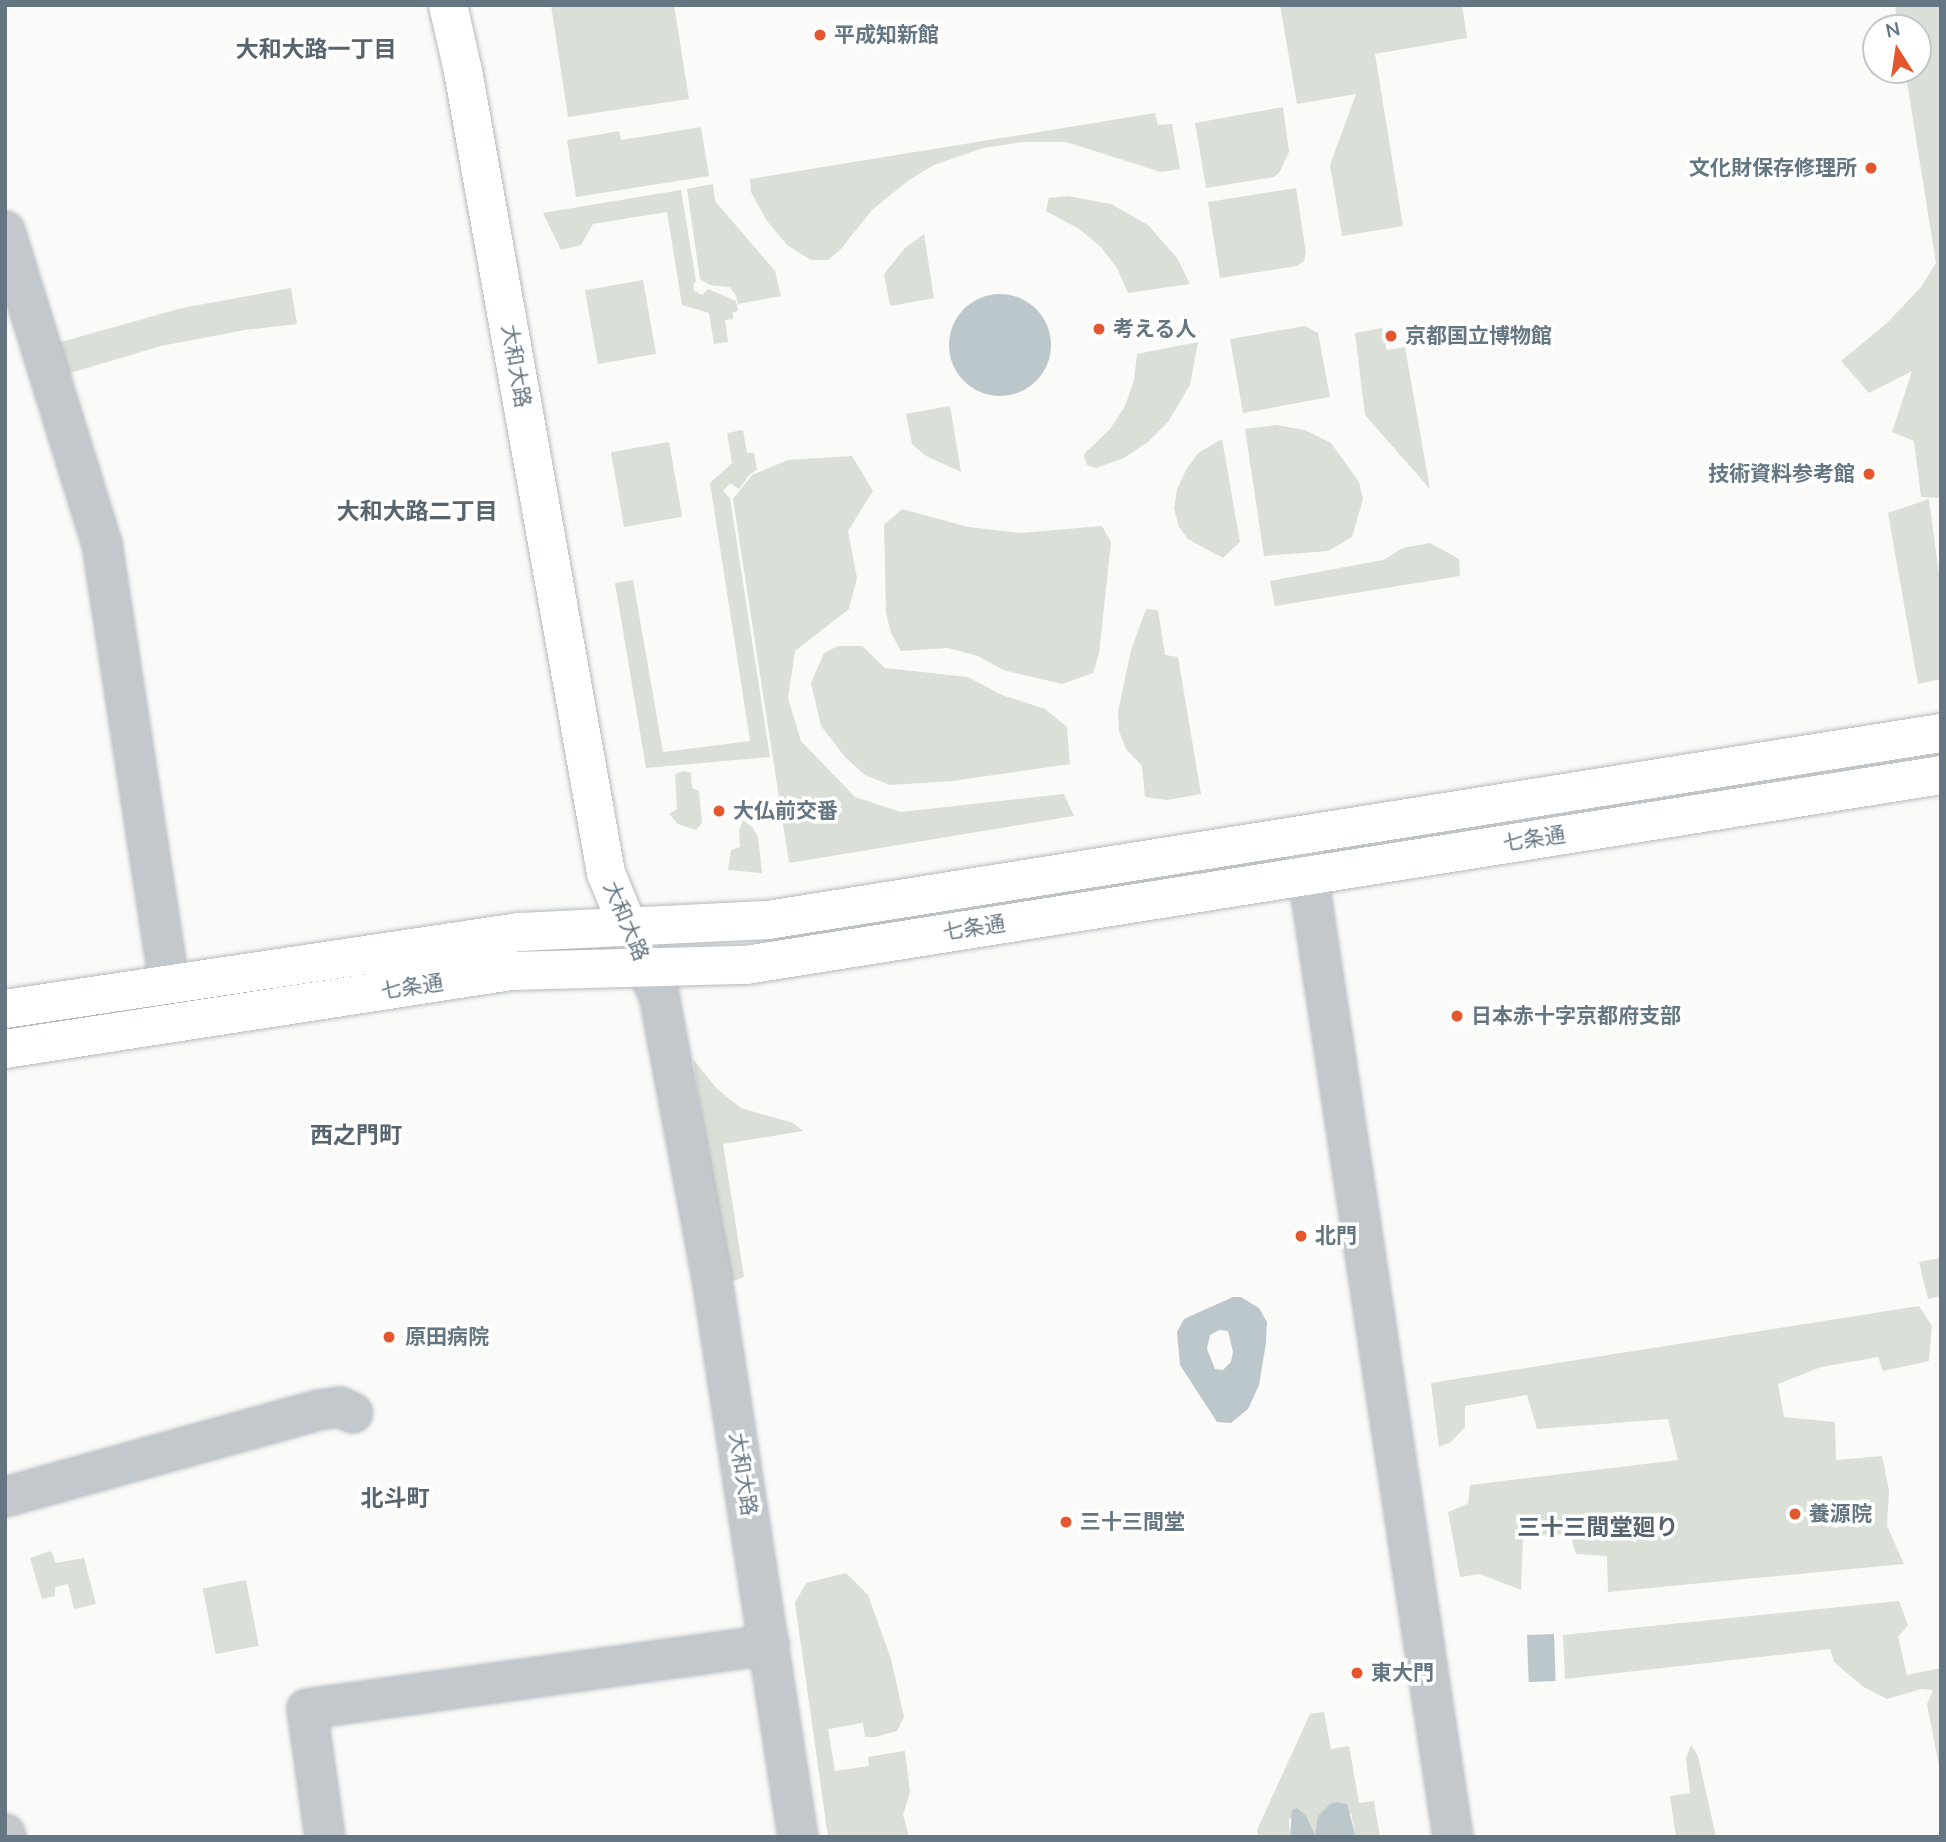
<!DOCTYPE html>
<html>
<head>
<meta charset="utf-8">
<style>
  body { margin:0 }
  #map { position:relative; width:1946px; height:1842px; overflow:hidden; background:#fafaf8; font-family:"Nunito Sans","Noto Sans JP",sans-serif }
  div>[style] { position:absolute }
  .green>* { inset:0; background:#dadfd7; transform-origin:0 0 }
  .water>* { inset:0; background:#bbc7cb; transform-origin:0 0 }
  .round { border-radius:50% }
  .roads { filter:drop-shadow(0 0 2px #b3babf) drop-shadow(0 0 2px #b3babf) }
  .street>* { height:38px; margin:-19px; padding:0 19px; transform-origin:19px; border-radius:19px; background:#c3c8cc }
  .secondary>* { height:38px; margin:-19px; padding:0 19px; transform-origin:19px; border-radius:19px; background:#fff }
  .dots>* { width:19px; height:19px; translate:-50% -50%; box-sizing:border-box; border:4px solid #fff; border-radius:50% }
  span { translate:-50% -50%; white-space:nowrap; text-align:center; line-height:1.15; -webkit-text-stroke:7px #fff; paint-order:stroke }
  .poi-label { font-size:21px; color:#657683; font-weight:700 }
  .left { translate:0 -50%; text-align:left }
  .right { translate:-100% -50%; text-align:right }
  .street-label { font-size:21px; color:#657683 }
  .neighbourhood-label { font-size:23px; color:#57646e; font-weight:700 }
  .frame { position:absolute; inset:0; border:7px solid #657683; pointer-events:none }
  .north { position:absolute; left:1862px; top:14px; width:70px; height:70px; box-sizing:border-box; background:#fff; border:2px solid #c1c8cd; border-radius:50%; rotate:348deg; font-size:19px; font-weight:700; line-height:28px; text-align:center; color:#657683 }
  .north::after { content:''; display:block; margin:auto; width:24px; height:32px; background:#e4572e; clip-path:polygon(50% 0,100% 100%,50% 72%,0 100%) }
</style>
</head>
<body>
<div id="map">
  <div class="green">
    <i style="clip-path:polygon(551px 5px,674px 5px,689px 99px,568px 117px)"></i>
    <i style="clip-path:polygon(1280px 5px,1462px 5px,1467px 38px,1375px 54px,1403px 226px,1342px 236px,1330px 165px,1356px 94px,1297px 104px)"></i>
    <i style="clip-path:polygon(1895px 5px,1939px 5px,1941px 14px,1941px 498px,1921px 497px,1914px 441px,1892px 432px,1912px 371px,1869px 393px,1841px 361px,1886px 324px,1921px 287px,1936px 263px,1905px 70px,1918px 70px,1918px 28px,1898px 28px)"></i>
    <i style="clip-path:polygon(1283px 107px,1289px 152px,1279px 173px,1274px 177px,1206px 188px,1195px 123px)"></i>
    <i style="clip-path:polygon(1155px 113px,1158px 125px,1172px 124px,1180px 169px,1161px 172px,1066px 142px,1023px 142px,983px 148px,934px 165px,909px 180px,872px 210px,840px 250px,828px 260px,811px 260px,787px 245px,767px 221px,751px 192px,750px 179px)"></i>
    <i style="clip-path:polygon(701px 127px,709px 176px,576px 197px,567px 140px,619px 131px,621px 140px)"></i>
    <i style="clip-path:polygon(713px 184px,715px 201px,775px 271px,781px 296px,738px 304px,736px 295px,729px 287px,710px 285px,700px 279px,687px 189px)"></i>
    <i style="clip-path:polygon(1296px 188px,1306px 253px,1304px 261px,1297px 266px,1220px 278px,1208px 202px)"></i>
    <i style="clip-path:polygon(681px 190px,696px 281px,693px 285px,694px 291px,702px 295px,708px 289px,736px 301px,738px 311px,733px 312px,733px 319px,725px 320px,728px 342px,714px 344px,709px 313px,682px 305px,667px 212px,593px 224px,581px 245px,561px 250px,543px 213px)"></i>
    <i style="clip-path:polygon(1068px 196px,1111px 204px,1148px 225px,1177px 258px,1190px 284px,1128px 293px,1117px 268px,1100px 246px,1079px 229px,1046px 211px,1049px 198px)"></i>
    <i style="clip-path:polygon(924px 234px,934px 298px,890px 306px,884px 274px,905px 248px)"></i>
    <i style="left:643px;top:280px;width:75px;height:59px;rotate:80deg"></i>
    <i style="clip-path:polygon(291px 288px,297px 324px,245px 330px,161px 346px,67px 374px,57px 343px,182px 308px)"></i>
    <i style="clip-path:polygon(1305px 326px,1318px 333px,1330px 397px,1243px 413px,1230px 339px)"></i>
    <i style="clip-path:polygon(1382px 328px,1387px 350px,1405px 347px,1430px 489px,1365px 415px,1355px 333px)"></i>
    <i style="clip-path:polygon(1198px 342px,1190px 385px,1168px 422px,1148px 442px,1124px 458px,1096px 468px,1087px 465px,1084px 456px,1086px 452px,1110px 429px,1125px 406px,1134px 380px,1137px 354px)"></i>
    <i style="clip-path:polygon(950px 406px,961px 472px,926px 456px,912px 444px,906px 414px)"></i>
    <i style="clip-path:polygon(1276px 425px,1305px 430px,1331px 443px,1359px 482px,1363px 499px,1352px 537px,1328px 551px,1264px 556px,1245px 429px)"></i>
    <i style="clip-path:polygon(743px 430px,747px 453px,754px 453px,757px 470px,750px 474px,739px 489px,730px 483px,723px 491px,730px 498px,770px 757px,646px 768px,615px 583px,633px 580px,663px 752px,750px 741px,710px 483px,732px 463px,727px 433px)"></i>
    <i style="clip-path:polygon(1222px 439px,1240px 542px,1223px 558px,1188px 539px,1179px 527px,1174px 508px,1177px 489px,1186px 470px,1198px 453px)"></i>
    <i style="left:669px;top:442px;width:76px;height:59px;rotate:80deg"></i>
    <i style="clip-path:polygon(852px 456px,873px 491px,848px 531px,857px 578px,849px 609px,795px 651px,788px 698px,801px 741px,855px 797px,901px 812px,1064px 794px,1074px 816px,789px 863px,733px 499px,752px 475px,788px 460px)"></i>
    <i style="clip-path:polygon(1929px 499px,1941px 590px,1941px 679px,1918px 684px,1888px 513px)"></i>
    <i style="clip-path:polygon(902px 509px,968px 527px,1021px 533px,1102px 526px,1111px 542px,1099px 654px,1093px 673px,1062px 684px,1003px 670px,978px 656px,948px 648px,901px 651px,891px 633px,886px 613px,884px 525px)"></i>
    <i style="clip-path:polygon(1430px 543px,1459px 559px,1460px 576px,1275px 606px,1270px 581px,1383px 560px,1403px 548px)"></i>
    <i style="clip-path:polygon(1146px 609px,1158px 610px,1165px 655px,1178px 657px,1201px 794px,1167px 800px,1145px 797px,1142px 766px,1126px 749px,1119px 731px,1118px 712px,1131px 650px)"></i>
    <i style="clip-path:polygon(838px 646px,862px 646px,885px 668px,968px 677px,1002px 695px,1045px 709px,1067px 727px,1070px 764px,953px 781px,890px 785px,865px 775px,845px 757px,821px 726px,811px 683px,824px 653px)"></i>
    <i style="clip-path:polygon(683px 771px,691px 773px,692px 788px,699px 791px,702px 823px,696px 830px,678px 824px,669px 814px,677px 809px,675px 774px)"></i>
    <i style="clip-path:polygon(743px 820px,753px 828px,758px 837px,762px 873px,728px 870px,731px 850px,740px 847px,739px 830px)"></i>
    <i style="clip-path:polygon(693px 1059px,717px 1089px,741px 1108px,793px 1123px,803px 1131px,723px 1144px,744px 1277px,728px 1283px)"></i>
    <i style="clip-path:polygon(1941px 1258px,1941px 1296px,1928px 1299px,1919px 1262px)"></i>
    <i style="clip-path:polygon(1919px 1306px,1932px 1326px,1929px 1361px,1883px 1371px,1878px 1357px,1821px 1367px,1778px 1384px,1784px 1417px,1835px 1422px,1836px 1460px,1882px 1456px,1889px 1490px,1887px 1526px,1904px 1564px,1608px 1592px,1607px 1556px,1576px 1554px,1570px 1534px,1523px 1536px,1521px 1590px,1480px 1574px,1460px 1577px,1448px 1512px,1468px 1504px,1470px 1485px,1678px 1460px,1668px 1419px,1537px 1429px,1527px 1395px,1465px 1406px,1465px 1427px,1451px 1442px,1439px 1447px,1431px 1383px)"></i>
    <i style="clip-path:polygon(51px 1551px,56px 1563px,84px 1558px,96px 1604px,74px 1609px,68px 1584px,55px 1587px,55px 1596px,42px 1599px,30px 1558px)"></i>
    <i style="clip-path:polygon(846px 1573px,868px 1595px,891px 1659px,904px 1717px,897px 1731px,875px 1737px,865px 1737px,863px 1723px,828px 1729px,835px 1771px,869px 1766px,868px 1757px,905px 1751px,910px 1792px,903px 1815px,909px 1837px,828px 1837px,795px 1603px,806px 1583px)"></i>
    <i style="left:246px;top:1580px;width:67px;height:44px;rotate:79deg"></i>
    <i style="clip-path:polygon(1899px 1601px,1908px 1625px,1898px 1637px,1907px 1675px,1941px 1668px,1941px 1776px,1927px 1704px,1933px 1690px,1921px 1689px,1887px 1699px,1862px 1686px,1834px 1662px,1830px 1649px,1565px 1679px,1563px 1635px)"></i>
    <i style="clip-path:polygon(1324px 1712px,1331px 1749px,1349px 1746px,1359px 1803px,1374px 1801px,1380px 1837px,1356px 1837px,1351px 1813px,1318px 1827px,1315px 1835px,1307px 1817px,1289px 1819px,1290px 1837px,1259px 1837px,1257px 1830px,1310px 1714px)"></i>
    <i style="clip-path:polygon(1691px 1745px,1698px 1756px,1716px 1837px,1676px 1837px,1670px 1796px,1690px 1793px,1686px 1758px)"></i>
  </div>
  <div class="water">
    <i class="round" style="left:949px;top:294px;width:102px;height:102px"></i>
    <i style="clip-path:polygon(evenodd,1233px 1297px,1241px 1297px,1259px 1308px,1267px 1322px,1266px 1343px,1259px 1385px,1248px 1409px,1231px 1423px,1217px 1422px,1180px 1365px,1177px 1332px,1184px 1319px,1233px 1297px,1219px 1330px,1228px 1331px,1233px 1352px,1231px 1362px,1223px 1370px,1215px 1369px,1207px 1349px,1210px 1335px,1219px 1330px)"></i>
    <i style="left:1554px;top:1634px;width:47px;height:27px;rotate:88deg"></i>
    <i style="clip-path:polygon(1337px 1802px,1347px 1804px,1356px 1837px,1290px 1837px,1292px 1810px,1297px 1808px,1307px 1817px,1315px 1835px,1318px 1816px,1330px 1804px)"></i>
  </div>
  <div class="roads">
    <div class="street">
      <i style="left:5px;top:231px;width:328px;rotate:72.8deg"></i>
      <i style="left:102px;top:544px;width:445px;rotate:81.3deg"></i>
      <i style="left:1303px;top:842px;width:1006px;rotate:81.43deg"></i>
      <i style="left:628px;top:927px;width:75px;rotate:65.5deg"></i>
      <i style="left:659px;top:995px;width:282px;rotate:79.4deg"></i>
      <i style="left:711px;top:1272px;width:572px;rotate:81.25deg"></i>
      <i style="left:5px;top:1497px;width:326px;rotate:-15.5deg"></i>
      <i style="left:319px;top:1410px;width:21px;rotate:-8deg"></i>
      <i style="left:340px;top:1407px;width:14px;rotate:25deg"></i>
      <i style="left:5px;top:1834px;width:3px;rotate:72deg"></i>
      <i style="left:325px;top:1837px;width:129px;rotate:-98deg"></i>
      <i style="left:307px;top:1709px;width:467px;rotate:-7.9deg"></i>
    </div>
    <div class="secondary">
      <i style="left:448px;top:5px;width:68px;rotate:77.2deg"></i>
      <i style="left:463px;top:71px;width:815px;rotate:79.89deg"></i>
      <i style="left:606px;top:873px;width:58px;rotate:67.8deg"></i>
      <i style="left:5px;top:1009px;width:520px;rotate:-8.52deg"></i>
      <i style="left:519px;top:932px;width:249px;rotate:-2.8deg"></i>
      <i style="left:768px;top:920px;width:1188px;rotate:-9.06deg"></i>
      <i style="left:5px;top:1049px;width:512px;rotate:-8.76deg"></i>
      <i style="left:511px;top:971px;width:235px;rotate:-1.5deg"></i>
      <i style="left:746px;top:965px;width:1210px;rotate:-9.03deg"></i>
    </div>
  </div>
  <div class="dots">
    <i style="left:820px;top:35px;background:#e4572e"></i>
    <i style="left:1871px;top:168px;background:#e4572e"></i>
    <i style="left:1099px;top:329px;background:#e4572e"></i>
    <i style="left:1391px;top:336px;background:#e4572e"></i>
    <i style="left:1869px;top:474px;background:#e4572e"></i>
    <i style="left:719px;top:811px;background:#e4572e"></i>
    <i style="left:1457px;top:1016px;background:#e4572e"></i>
    <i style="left:1301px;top:1236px;background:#e4572e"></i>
    <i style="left:389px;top:1337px;background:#e4572e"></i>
    <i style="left:1795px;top:1514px;background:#e4572e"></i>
    <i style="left:1066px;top:1522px;background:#e4572e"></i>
    <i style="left:1357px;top:1673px;background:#e4572e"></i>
  </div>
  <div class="poi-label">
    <span class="left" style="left:834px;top:35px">平成知新館</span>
    <span class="right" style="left:1857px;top:168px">文化財保存修理所</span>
    <span class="left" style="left:1113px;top:329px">考える人</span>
    <span class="left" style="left:1405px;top:336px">京都国立博物館</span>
    <span class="right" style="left:1855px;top:474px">技術資料参考館</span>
    <span class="left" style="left:733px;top:811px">大仏前交番</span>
    <span class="left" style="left:1471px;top:1016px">日本赤十字京都府支部</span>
    <span class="left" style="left:1315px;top:1236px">北門</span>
    <span class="left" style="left:405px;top:1337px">原田病院</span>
    <span class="left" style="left:1809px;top:1514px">養源院</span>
    <span class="left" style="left:1080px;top:1522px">三十三間堂</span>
    <span class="left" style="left:1371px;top:1673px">東大門</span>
  </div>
  <div class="street-label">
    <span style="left:516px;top:366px;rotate:80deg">大和大路</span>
    <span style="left:1534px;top:839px;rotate:-9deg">七条通</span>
    <span style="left:626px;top:921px;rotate:67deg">大和大路</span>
    <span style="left:974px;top:928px;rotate:-9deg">七条通</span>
    <span style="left:412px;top:987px;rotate:-9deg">七条通</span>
    <span style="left:743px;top:1474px;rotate:81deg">大和大路</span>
  </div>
  <div class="neighbourhood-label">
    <span style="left:316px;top:50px">大和大路一丁目</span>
    <span style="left:417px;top:512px">大和大路二丁目</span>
    <span style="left:356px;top:1136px">西之門町</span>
    <span style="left:395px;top:1499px">北斗町</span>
    <span style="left:1598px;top:1528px">三十三間堂廻り</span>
  </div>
  <div class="frame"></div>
  <div class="north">N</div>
</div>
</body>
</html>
